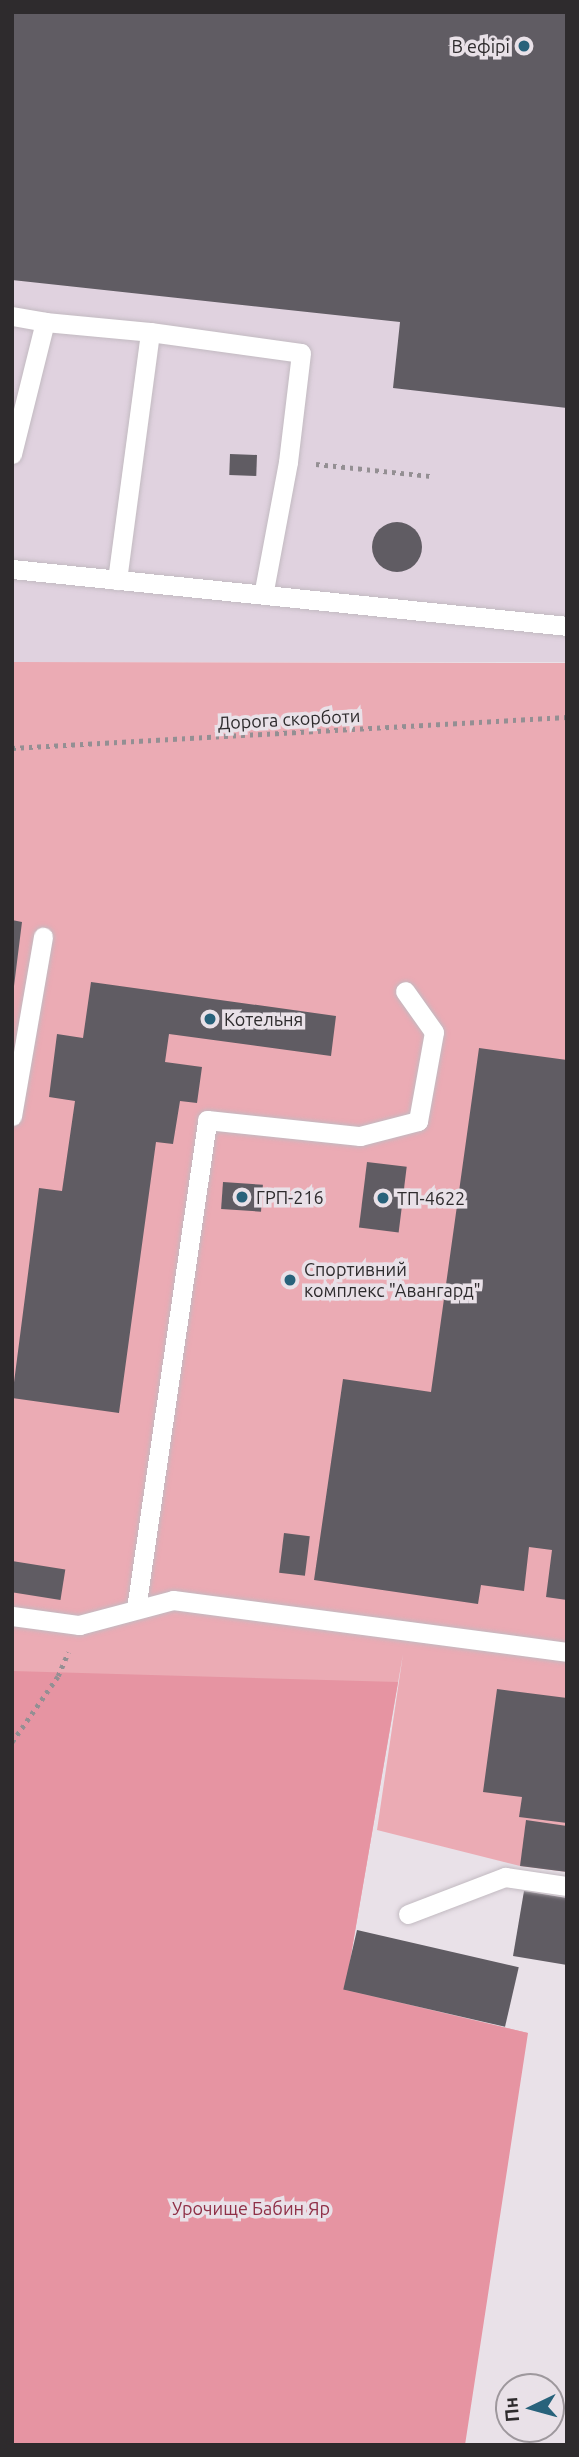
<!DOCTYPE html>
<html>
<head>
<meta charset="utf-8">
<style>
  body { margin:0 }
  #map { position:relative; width:579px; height:2457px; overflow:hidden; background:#e9e1e8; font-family:Ubuntu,sans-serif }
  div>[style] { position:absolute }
  .built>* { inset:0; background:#e0d2df; transform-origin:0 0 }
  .green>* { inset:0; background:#ebabb4 }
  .forest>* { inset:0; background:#e694a2 }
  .building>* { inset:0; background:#605c63; transform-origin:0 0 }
  .round { border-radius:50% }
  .path>* { height:4.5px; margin-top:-2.25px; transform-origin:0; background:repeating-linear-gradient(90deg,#948f93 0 3.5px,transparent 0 8.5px) }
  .roads { filter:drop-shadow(0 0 2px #c2bac1) drop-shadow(0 0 2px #c2bac1) }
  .service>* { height:19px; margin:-9.5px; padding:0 9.5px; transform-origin:9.5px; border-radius:9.5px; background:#fff }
  .dots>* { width:19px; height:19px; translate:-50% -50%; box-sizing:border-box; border:4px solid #e9e1e8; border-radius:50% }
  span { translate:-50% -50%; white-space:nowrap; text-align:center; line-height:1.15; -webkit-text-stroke:7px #e9e1e8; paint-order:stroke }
  .poi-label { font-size:18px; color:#2e2b2d }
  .right { translate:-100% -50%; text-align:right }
  .left { translate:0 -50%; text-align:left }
  .street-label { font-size:18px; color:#2e2b2d }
  .park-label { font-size:18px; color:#8f3047 }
  .frame { position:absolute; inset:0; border:14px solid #2e2b2d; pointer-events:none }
  .north { position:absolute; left:495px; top:2373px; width:70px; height:70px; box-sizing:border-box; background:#e9e1e8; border:2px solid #9e989d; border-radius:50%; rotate:265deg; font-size:19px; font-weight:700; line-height:28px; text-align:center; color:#2e2b2d }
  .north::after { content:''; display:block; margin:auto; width:24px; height:32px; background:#28627b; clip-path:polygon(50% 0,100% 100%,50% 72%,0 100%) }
</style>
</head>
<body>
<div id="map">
  <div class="built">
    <i style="left:12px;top:12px;width:555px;height:650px"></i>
  </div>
  <div class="green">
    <i style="clip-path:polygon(12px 662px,567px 663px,567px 1872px,520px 1866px,377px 1830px,403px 1654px,345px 1989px,528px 2033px,12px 2445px)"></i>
  </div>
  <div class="forest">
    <i style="clip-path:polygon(12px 1671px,398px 1682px,345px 1990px,528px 2033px,465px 2445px,12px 2445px)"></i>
  </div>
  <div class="building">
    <i style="clip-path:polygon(12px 12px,567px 12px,567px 408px,393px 388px,400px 322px,12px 280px)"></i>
    <i style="left:230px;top:454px;width:27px;height:21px;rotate:2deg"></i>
    <i class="round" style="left:372px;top:522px;width:50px;height:50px"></i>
    <i style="clip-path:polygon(12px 920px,22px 922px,14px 986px,12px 986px)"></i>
    <i style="clip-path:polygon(91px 982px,336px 1016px,331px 1056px,169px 1034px,165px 1062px,202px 1067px,197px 1103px,180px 1101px,173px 1144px,156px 1142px,119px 1413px,12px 1398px,39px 1188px,62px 1191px,75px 1101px,49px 1097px,57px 1034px,83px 1038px)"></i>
    <i style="clip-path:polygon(479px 1048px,567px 1060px,567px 1600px,546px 1597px,552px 1550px,529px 1547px,524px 1591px,481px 1585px,478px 1604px,314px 1580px,343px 1379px,431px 1392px)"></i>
    <i style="left:367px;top:1162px;width:40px;height:66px;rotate:7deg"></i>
    <i style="left:223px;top:1182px;width:40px;height:27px;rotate:4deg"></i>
    <i style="left:284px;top:1533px;width:26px;height:40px;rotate:7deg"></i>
    <i style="left:12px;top:1561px;width:54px;height:31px;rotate:9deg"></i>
    <i style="clip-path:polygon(497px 1689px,567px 1698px,567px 1823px,519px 1817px,522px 1797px,483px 1792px)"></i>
    <i style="clip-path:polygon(526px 1820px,567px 1826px,567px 1872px,520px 1866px)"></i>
    <i style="clip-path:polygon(524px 1891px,567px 1898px,567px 1965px,513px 1956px)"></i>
    <i style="left:357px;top:1930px;width:166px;height:61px;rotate:13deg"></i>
  </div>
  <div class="path">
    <i style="left:316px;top:464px;width:116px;rotate:6deg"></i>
    <i style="left:12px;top:748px;width:556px;rotate:-3.2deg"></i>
    <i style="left:12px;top:1742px;width:80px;rotate:-55.1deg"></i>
    <i style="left:58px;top:1676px;width:26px;rotate:-67deg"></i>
  </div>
  <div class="roads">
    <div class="service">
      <i style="left:12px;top:316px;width:34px;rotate:10deg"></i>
      <i style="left:45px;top:322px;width:105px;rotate:5.4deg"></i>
      <i style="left:150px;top:332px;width:152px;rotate:7.9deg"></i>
      <i style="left:301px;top:353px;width:110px;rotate:96.8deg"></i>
      <i style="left:288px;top:462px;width:135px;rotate:100.6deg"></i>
      <i style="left:12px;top:454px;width:136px;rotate:-76deg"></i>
      <i style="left:12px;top:569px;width:558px;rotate:5.86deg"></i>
      <i style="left:117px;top:580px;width:250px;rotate:-82.4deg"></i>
      <i style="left:12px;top:1116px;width:182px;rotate:-80.2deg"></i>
      <i style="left:136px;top:1609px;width:494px;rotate:-81.7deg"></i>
      <i style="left:207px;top:1120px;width:154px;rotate:6deg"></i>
      <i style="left:360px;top:1136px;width:60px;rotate:-14.5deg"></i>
      <i style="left:418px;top:1121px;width:90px;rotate:-79.8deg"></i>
      <i style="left:434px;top:1032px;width:50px;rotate:-125.3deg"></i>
      <i style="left:12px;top:1616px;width:68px;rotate:7.7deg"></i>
      <i style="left:79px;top:1625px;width:97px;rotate:-14.9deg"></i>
      <i style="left:173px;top:1600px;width:397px;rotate:7.5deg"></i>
      <i style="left:408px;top:1914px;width:104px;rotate:-20.9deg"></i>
      <i style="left:505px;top:1877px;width:63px;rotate:8.3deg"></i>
    </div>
  </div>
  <div class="dots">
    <i style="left:524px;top:46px;background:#28627b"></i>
    <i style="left:210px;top:1019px;background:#28627b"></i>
    <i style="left:242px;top:1197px;background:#28627b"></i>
    <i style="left:383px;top:1198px;background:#28627b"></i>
    <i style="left:290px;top:1280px;background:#28627b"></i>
  </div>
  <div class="poi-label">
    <span class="right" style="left:510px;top:46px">В ефірі</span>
    <span class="left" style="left:224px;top:1019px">Котельня</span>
    <span class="left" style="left:256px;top:1197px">ГРП-216</span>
    <span class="left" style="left:397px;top:1198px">ТП-4622</span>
    <span class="left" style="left:304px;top:1280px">Спортивний<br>комплекс "Авангард"</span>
  </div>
  <div class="street-label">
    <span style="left:289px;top:719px;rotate:-3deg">Дорога скорботи</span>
  </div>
  <div class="park-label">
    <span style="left:251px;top:2208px">Урочище Бабин Яр</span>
  </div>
  <div class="frame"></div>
  <div class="north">Пн</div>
</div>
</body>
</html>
